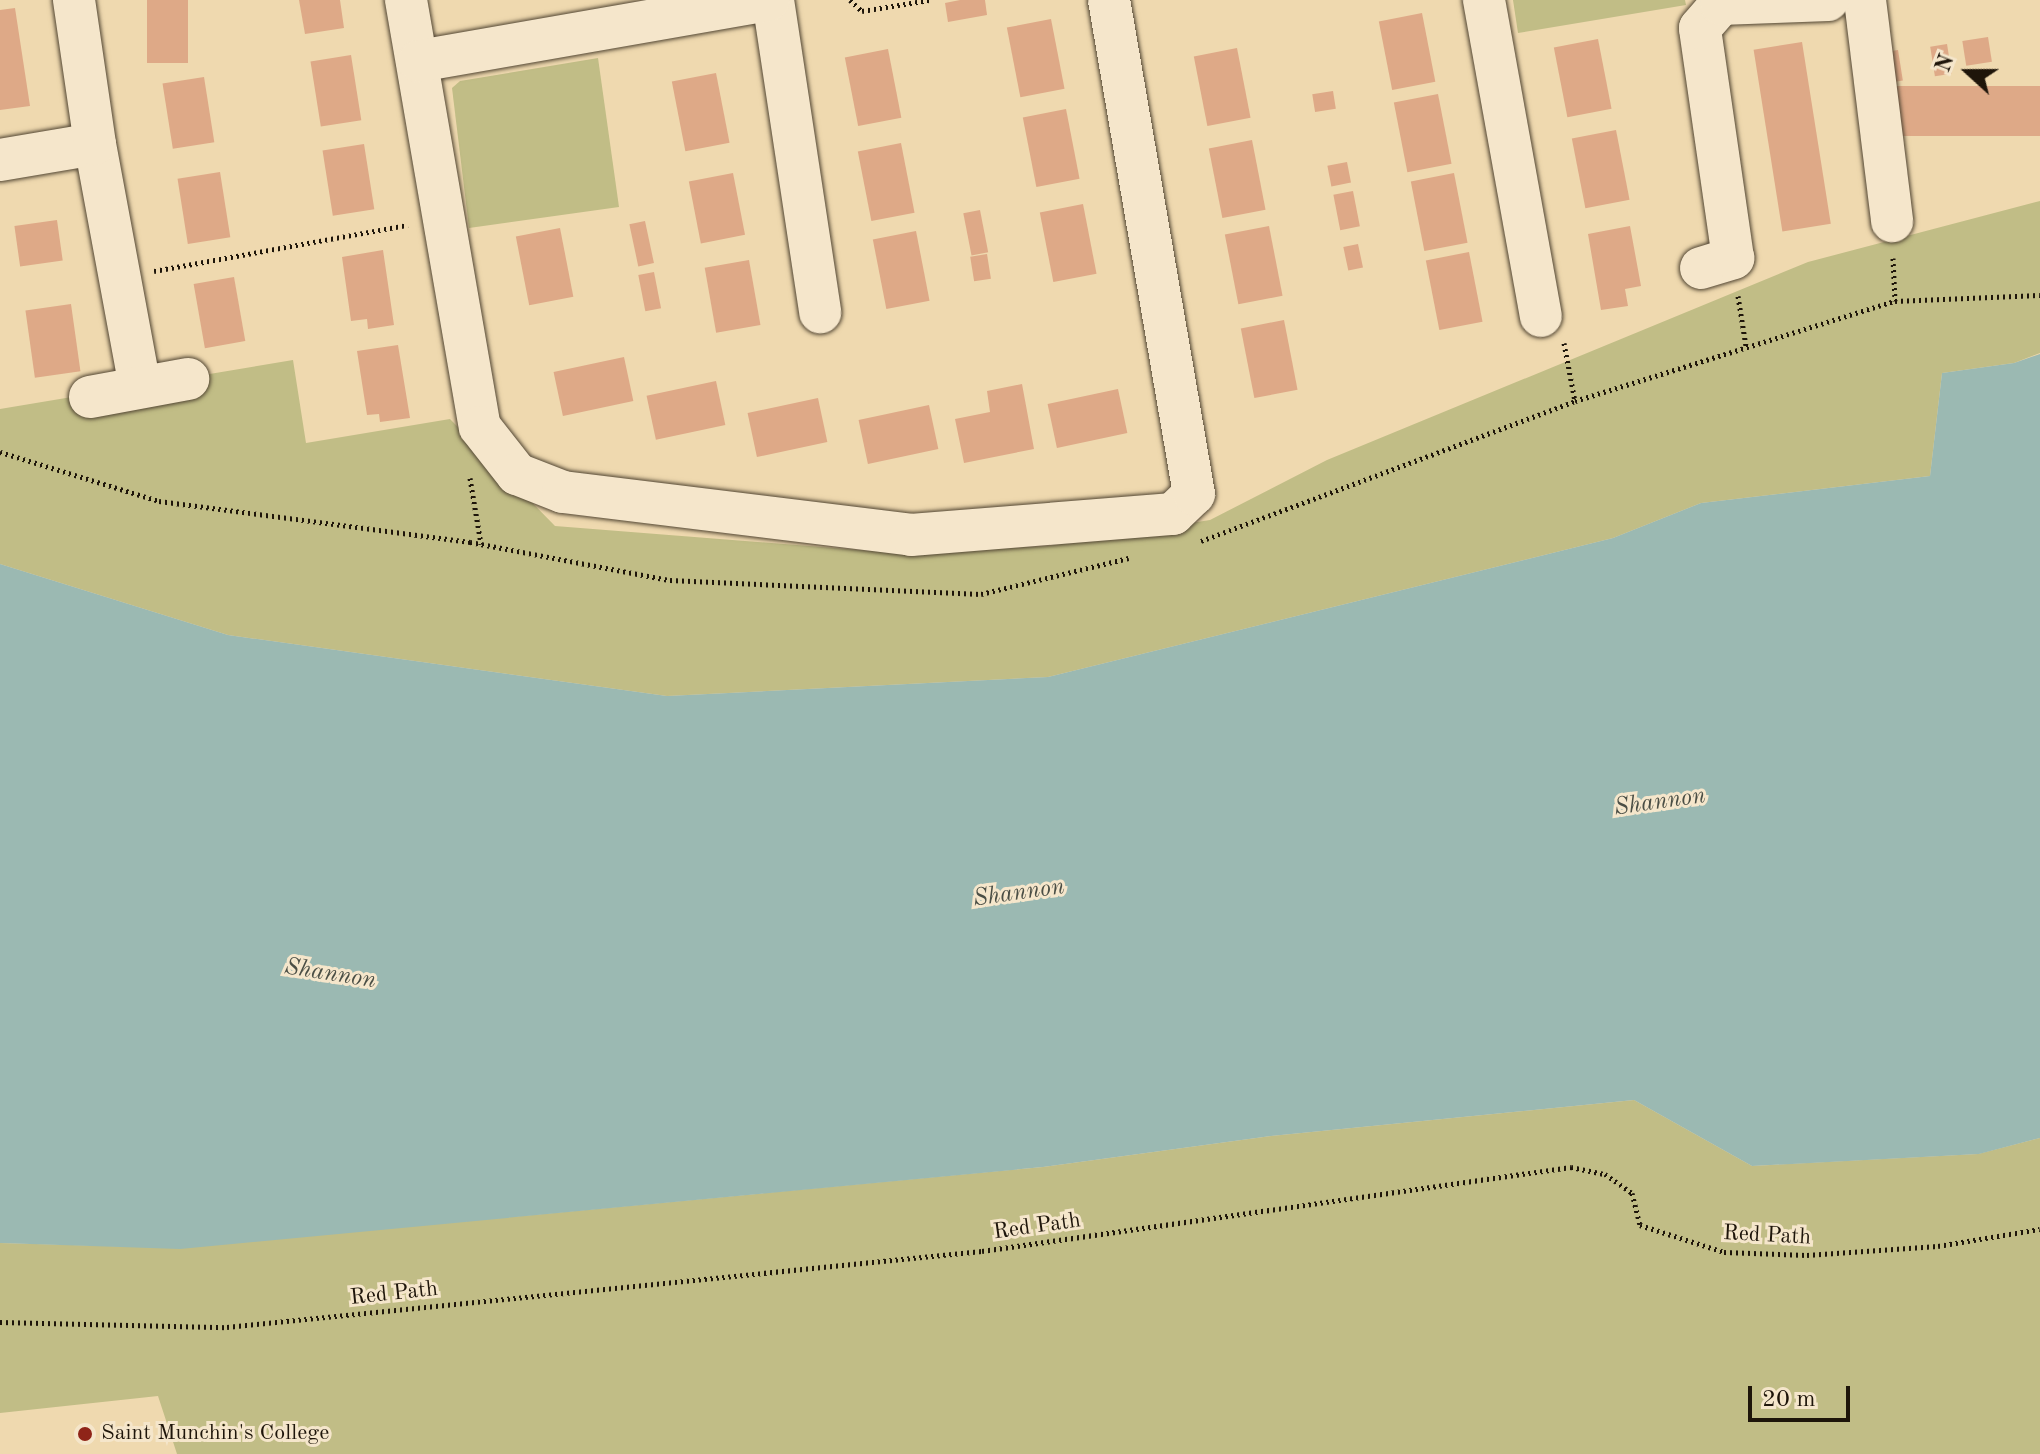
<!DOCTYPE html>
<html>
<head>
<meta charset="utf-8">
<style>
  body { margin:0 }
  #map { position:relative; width:2040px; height:1454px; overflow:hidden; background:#efd9af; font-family:"Old Standard TT",serif }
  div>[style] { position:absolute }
  .green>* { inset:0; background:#c1bd86 }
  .water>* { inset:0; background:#9bb9b2 }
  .building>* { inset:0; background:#dea987; transform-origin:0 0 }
  .path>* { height:5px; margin-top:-2.5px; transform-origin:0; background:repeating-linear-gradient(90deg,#1e150a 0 2px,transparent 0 6px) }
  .roads { filter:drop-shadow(0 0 2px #524633) drop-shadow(0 0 2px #524633) }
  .minor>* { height:42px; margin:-21px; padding:0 21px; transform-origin:21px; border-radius:21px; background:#f5e6cb }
  .dots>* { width:22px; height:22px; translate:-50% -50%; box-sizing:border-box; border:4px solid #f5e6cb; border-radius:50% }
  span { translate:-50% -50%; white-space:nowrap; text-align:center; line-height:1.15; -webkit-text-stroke:6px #f5e6cb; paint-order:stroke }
  .street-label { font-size:22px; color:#1e150a }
  .poi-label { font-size:22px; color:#1e150a }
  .left { translate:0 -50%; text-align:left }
  .water-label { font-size:24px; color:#4a4e45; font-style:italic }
  .north { position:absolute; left:1928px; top:32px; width:80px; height:80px; -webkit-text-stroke:6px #f5e6cb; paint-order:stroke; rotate:291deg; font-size:22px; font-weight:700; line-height:32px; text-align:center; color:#1e150a }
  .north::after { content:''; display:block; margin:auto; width:28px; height:36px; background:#1e150a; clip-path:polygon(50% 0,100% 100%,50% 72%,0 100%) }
  .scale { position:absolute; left:1748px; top:1386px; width:102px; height:36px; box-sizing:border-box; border:4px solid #1e150a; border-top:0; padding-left:10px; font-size:24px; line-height:28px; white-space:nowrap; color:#1e150a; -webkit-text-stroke:6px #f5e6cb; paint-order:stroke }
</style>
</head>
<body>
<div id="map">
  <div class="green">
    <i style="clip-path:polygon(1513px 0,1685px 0,1686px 5px,1518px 33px)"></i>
    <i style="clip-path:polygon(598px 58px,619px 207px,469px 228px,452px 88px,460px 81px)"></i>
    <i style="clip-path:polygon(2040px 201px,2040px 353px,2014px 363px,1942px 373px,1930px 476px,1701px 503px,1613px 538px,1048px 677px,667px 696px,228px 635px,0 564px,0 409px,293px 360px,306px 443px,450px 419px,555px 526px,897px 553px,1048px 546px,1210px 520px,1327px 460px,1808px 262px)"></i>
    <i style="clip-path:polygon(1634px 1100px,1752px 1166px,1978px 1154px,2040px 1138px,2040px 1454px,177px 1454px,158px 1396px,0 1413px,0 1243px,180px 1248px,1043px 1167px,1271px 1136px)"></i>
  </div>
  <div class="water">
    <i style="clip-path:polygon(2040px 354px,2040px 1138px,1979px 1154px,1752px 1166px,1634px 1100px,1271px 1136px,1043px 1167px,180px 1249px,0 1243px,0 564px,228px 635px,667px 696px,1048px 677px,1613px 538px,1701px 503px,1930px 476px,1942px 373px,2014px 363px)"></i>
  </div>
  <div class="building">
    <i style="left:147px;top:0;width:41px;height:63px"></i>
    <i style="clip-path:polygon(299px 0,340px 0,344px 28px,305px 34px)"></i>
    <i style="clip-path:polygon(960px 0,985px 0,987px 15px,948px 22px,945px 3px)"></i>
    <i style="clip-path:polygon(15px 8px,30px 106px,0 110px,0 10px)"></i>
    <i style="left:1422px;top:13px;width:70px;height:44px;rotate:79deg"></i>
    <i style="left:1051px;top:19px;width:71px;height:45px;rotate:79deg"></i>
    <i style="left:1988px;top:37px;width:25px;height:26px;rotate:81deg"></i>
    <i style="left:1598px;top:39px;width:71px;height:45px;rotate:79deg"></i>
    <i style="left:1802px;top:42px;width:184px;height:49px;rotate:81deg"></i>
    <i style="left:1947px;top:44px;width:30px;height:17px;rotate:81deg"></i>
    <i style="left:1237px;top:48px;width:71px;height:44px;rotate:79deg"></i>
    <i style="left:888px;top:49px;width:70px;height:44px;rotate:79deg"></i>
    <i style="left:1898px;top:50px;width:31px;height:21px;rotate:81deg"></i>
    <i style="left:351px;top:55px;width:66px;height:41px;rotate:81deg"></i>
    <i style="left:716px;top:73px;width:71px;height:45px;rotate:79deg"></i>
    <i style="left:204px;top:77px;width:66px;height:42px;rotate:81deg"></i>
    <i style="left:2040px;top:86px;width:50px;height:161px;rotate:90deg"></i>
    <i style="left:1333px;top:91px;width:18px;height:21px;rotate:81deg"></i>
    <i style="left:1438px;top:94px;width:71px;height:45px;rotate:79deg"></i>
    <i style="left:1066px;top:109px;width:71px;height:44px;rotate:79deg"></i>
    <i style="left:1616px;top:130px;width:71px;height:45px;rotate:79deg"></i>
    <i style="left:1252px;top:140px;width:71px;height:44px;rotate:79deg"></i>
    <i style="left:901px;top:143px;width:71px;height:44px;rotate:79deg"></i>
    <i style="left:364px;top:144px;width:66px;height:42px;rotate:81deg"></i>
    <i style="left:1347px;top:162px;width:21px;height:20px;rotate:79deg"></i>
    <i style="left:220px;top:172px;width:66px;height:43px;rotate:81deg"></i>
    <i style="left:733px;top:173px;width:63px;height:45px;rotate:79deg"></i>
    <i style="left:1454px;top:173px;width:71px;height:44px;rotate:79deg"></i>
    <i style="left:1353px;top:191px;width:36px;height:20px;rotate:79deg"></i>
    <i style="left:1083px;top:204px;width:71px;height:44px;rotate:79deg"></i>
    <i style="left:980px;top:210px;width:43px;height:17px;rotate:79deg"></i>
    <i style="left:57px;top:220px;width:41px;height:43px;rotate:82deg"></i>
    <i style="left:645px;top:221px;width:43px;height:16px;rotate:78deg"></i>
    <i style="left:1269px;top:226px;width:71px;height:45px;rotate:79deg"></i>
    <i style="clip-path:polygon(1630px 226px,1641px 286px,1625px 289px,1628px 306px,1601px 310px,1588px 234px)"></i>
    <i style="left:560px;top:228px;width:70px;height:45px;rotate:79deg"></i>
    <i style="left:916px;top:231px;width:71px;height:44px;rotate:79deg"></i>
    <i style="left:1358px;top:244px;width:24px;height:15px;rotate:78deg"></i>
    <i style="clip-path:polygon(383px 250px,394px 325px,368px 329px,367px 319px,351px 321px,342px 257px)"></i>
    <i style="left:1469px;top:252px;width:71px;height:44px;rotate:79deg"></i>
    <i style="left:987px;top:254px;width:25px;height:17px;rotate:81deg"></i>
    <i style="left:749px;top:260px;width:66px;height:45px;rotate:80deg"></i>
    <i style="left:654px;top:272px;width:37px;height:16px;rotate:79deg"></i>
    <i style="left:234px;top:277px;width:65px;height:41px;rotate:80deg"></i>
    <i style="left:71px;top:304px;width:68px;height:46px;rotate:82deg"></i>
    <i style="left:1284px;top:320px;width:71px;height:44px;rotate:79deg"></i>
    <i style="clip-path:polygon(398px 345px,410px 418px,380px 422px,379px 414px,367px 415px,357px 351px)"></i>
    <i style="left:624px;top:357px;width:45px;height:72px;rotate:78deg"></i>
    <i style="left:716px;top:381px;width:45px;height:71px;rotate:78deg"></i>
    <i style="clip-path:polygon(1022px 384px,1034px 449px,964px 463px,955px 419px,990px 412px,987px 391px)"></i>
    <i style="left:1118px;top:389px;width:45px;height:72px;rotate:78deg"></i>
    <i style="left:818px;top:398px;width:45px;height:72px;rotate:78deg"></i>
    <i style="left:929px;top:405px;width:45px;height:72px;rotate:78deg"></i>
  </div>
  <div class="path">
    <i style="left:850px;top:0;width:16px;rotate:43deg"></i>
    <i style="left:862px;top:11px;width:68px;rotate:-9.3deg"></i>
    <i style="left:1893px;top:258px;width:43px;rotate:87.3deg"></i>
    <i style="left:154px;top:271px;width:258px;rotate:-10.3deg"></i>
    <i style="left:1738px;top:296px;width:51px;rotate:80.9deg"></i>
    <i style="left:1564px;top:343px;width:59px;rotate:79.3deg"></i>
    <i style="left:0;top:452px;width:166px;rotate:17.1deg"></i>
    <i style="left:159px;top:501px;width:314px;rotate:7.5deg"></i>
    <i style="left:470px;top:542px;width:204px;rotate:10.8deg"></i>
    <i style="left:670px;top:580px;width:311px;rotate:2.6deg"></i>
    <i style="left:981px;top:594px;width:152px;rotate:-13.7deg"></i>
    <i style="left:470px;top:478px;width:67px;rotate:80.5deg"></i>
    <i style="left:1201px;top:541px;width:399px;rotate:-20.5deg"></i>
    <i style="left:1575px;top:401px;width:335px;rotate:-17.4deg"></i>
    <i style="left:1895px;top:301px;width:145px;rotate:-2.4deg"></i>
    <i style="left:0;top:1322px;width:227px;rotate:1.3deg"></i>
    <i style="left:227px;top:1327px;width:759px;rotate:-5.75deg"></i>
    <i style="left:982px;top:1251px;width:595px;rotate:-8.12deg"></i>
    <i style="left:1571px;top:1167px;width:35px;rotate:12deg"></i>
    <i style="left:1605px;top:1174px;width:33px;rotate:35deg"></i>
    <i style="left:1632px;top:1193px;width:33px;rotate:76deg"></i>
    <i style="left:1640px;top:1225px;width:88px;rotate:17.8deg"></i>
    <i style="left:1724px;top:1252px;width:83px;rotate:2.1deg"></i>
    <i style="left:1807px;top:1255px;width:131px;rotate:-3.9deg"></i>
    <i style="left:1938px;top:1246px;width:103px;rotate:-9.5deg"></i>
  </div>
  <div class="roads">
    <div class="minor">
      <i style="left:406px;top:0;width:433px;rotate:80.2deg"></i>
      <i style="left:480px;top:427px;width:60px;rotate:51.8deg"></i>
      <i style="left:517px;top:474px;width:49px;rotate:21.4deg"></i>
      <i style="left:563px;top:492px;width:351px;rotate:7deg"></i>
      <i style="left:911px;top:535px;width:263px;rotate:-4.6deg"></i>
      <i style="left:1173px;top:514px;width:29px;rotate:-44deg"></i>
      <i style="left:1194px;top:494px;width:501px;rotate:-99.76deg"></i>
      <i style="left:773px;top:0;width:316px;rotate:81.4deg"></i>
      <i style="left:1484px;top:0;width:321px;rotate:79.8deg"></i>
      <i style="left:1865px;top:0;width:223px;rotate:83deg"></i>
      <i style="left:419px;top:61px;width:355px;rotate:-9.9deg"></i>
      <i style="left:95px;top:144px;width:246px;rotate:79.5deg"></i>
      <i style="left:0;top:160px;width:96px;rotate:-9.6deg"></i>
      <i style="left:95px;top:144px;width:146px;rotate:-98.3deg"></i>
      <i style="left:1701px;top:268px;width:34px;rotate:-17deg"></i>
      <i style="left:1733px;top:258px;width:232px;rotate:-98.2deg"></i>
      <i style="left:1700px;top:28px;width:32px;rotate:-49deg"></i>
      <i style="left:1721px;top:4px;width:107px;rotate:-2.1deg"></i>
      <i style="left:90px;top:397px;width:100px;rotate:-10.4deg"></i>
    </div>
  </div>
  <div class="dots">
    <i style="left:85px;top:1434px;background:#8f2418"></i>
  </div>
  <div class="street-label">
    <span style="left:1037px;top:1227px;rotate:-8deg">Red Path</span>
    <span style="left:1767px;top:1236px;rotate:3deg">Red Path</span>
    <span style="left:394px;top:1294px;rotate:-6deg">Red Path</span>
  </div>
  <div class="poi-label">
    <span class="left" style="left:101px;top:1434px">Saint Munchin's College</span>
  </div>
  <div class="water-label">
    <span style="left:1660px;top:803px;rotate:-8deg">Shannon</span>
    <span style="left:1019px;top:894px;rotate:-8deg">Shannon</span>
    <span style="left:330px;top:975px;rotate:9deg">Shannon</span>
  </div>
  <div class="north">N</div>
  <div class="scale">20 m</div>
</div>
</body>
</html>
